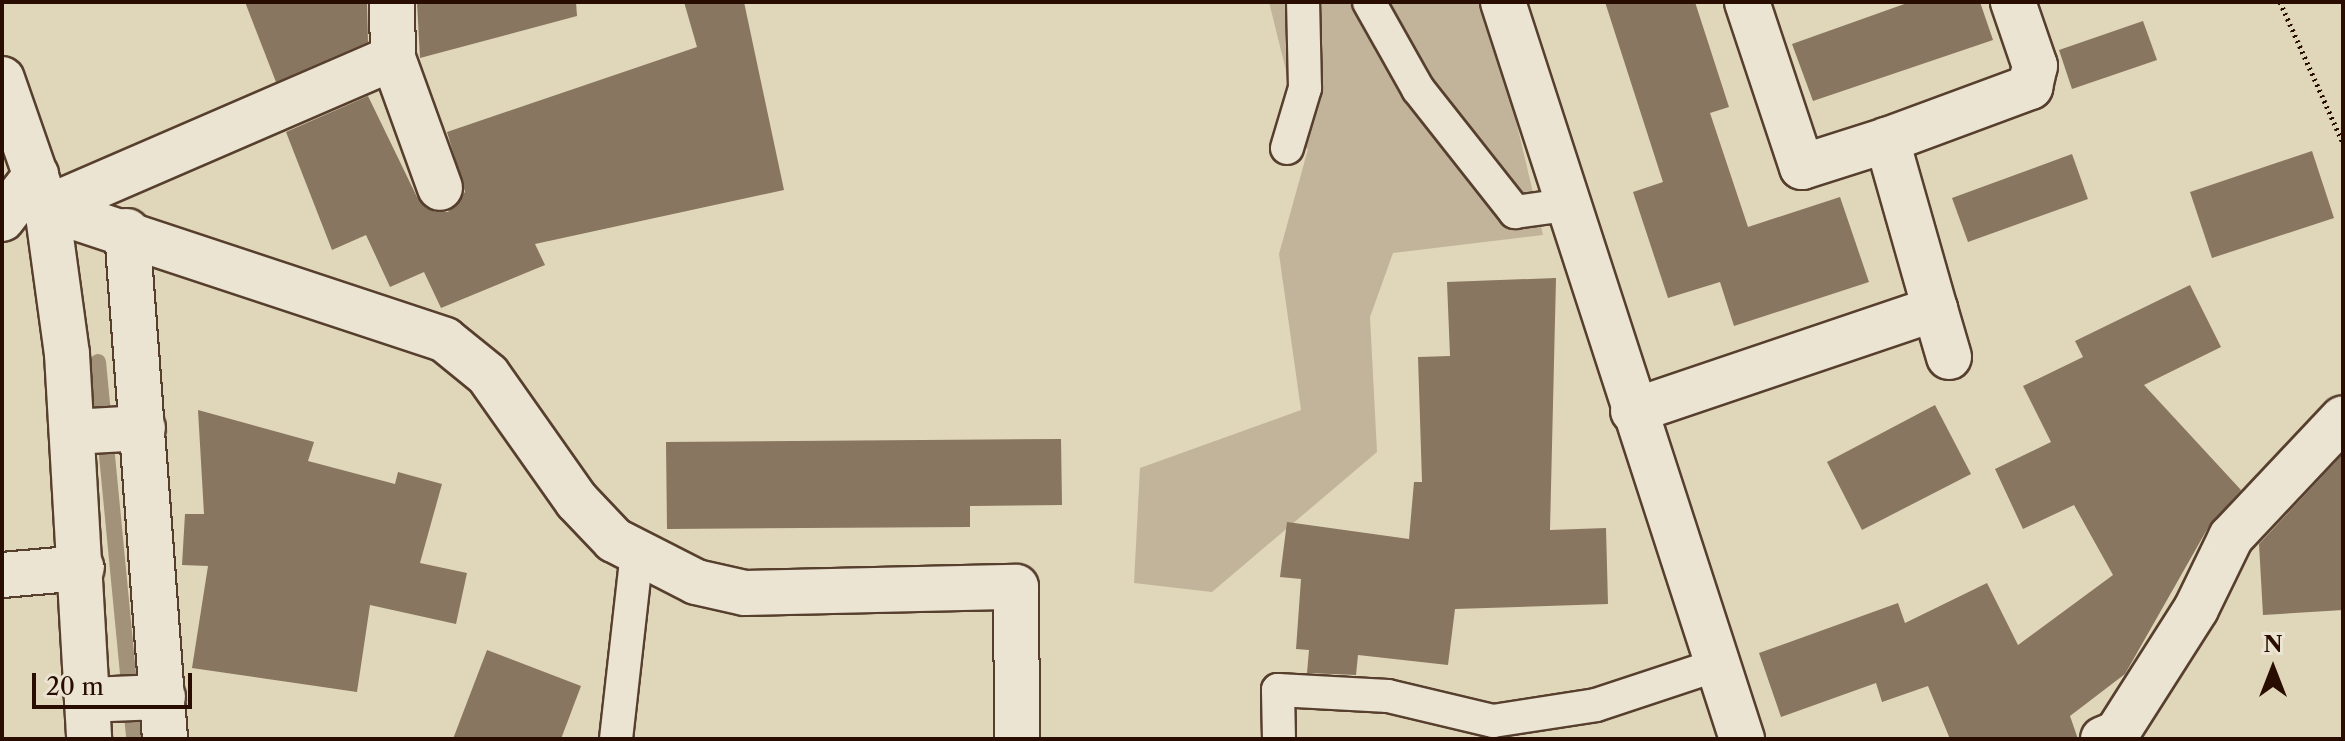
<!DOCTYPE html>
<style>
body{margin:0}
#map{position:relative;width:2345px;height:741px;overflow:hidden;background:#e0d6b9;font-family:"Libre Caslon Text",serif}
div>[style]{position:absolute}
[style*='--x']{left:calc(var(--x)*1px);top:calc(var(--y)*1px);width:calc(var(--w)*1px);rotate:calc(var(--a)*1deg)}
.green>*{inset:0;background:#c1b49a}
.stream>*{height:16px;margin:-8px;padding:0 8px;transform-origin:8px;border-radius:8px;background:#a2927a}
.building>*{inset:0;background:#887660}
.path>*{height:5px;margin-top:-2.5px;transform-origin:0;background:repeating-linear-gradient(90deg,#290d00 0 2px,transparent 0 6px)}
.roads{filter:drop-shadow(2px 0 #573f2e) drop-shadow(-2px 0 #573f2e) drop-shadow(0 2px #573f2e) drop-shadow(0 -2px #573f2e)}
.lane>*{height:32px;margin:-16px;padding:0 16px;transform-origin:16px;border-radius:16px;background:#ebe4d2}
.street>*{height:44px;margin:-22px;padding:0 22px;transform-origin:22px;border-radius:22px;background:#ebe4d2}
.secondary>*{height:44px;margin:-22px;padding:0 22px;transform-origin:22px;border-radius:22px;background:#ebe4d2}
span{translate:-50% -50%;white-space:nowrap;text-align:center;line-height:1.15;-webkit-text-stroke:7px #ebe4d2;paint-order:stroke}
.frame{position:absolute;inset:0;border:4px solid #290d00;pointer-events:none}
.north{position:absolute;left:2233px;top:629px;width:80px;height:80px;-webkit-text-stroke:6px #ebe4d2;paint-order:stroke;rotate:0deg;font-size:22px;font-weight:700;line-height:32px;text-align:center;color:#290d00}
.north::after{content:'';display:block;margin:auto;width:28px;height:36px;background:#290d00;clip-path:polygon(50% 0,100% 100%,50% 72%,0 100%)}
.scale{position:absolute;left:32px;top:673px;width:160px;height:36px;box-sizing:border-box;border:4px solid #290d00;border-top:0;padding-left:10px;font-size:24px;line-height:28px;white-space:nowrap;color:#290d00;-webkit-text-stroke:6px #ebe4d2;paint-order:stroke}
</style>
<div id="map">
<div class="green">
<div style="clip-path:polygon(1269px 2px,1488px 2px,1543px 235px,1393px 253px,1370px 317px,1377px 452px,1212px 592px,1134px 583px,1140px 468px,1301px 410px,1279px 254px,1308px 149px,1277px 139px,1292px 95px)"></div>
</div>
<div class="stream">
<div style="--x:98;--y:362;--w:379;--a:84.5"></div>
</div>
<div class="building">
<div style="clip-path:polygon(245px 2px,367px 2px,368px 42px,276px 82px)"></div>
<div style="clip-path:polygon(417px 2px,576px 2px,577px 16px,420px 58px)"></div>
<div style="clip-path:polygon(684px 2px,744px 2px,784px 190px,535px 244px,545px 265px,441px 308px,424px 272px,390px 287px,366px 235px,332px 250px,286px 132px,368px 96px,417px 197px,435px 212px,448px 212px,465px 192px,447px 132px,697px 47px)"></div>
<div style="clip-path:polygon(1605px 2px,1695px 2px,1729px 107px,1710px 113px,1748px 227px,1840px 197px,1869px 282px,1734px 326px,1720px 282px,1668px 298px,1633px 192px,1663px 182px)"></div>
<div style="clip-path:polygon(1910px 2px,1980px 2px,1993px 40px,1813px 101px,1792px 44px)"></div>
<div style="clip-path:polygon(2143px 21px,2157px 60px,2072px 89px,2059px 50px)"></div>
<div style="clip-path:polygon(2312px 151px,2334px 218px,2212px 258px,2190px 192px)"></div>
<div style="clip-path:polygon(2072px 154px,2088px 199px,1968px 242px,1952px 198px)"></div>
<div style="clip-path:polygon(1556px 278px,1550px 530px,1606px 528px,1608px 604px,1455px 609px,1448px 665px,1358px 655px,1356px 675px,1307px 673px,1309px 650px,1296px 649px,1301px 579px,1280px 577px,1287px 522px,1409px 539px,1414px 482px,1422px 482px,1418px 357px,1450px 356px,1447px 282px)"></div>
<div style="clip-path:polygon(2190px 285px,2221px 347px,2144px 385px,2241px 490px,2209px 526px,2125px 674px,2070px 716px,2078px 739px,1950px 739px,1928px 686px,1882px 702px,1876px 683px,1781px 717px,1759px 653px,1898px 603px,1905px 623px,1987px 583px,2018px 645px,2113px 575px,2074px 505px,2023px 529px,1995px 469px,2051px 442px,2023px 386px,2083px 357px,2075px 341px)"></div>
<div style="clip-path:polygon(1935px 405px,1971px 474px,1862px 530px,1827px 462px)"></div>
<div style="clip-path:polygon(198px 410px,314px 442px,308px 461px,395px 484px,398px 472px,442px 484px,420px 563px,467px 573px,456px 624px,370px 605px,357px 692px,192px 668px,208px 566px,182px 565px,185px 514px,204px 514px)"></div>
<div style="clip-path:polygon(1061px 439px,1062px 505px,970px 506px,970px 527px,667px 529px,666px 442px)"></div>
<div style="clip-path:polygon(2343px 454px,2343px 610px,2263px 615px,2259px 544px)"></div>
<div style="clip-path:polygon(487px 650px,581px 686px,561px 739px,453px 739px)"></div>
</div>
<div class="path">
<div style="--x:2280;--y:2;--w:154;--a:65.9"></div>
</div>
<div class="roads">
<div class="lane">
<div style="--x:1369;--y:2;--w:100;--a:60.6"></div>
<div style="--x:1418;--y:89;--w:157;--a:51.7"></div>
<div style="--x:1515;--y:212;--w:50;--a:-8"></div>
<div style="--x:1287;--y:148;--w:63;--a:-73.3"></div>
<div style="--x:1305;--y:88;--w:86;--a:-91.3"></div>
<div style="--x:616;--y:739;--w:187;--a:-83.6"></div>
<div style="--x:1279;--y:739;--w:49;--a:-91.2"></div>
<div style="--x:1278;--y:690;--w:110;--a:3.1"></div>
<div style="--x:1388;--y:696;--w:108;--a:13.4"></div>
<div style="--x:1493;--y:721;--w:104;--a:-8.8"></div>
<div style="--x:1596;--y:705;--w:127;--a:-18.3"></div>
</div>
<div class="street">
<div style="--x:392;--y:2;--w:56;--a:89"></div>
<div style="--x:393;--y:58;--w:377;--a:156.6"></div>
<div style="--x:47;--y:208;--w:419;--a:18.3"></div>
<div style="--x:445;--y:340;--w:55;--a:39.1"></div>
<div style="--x:488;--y:375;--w:154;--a:54.8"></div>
<div style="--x:577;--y:501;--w:54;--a:46.5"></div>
<div style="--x:614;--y:540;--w:92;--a:27.1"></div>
<div style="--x:696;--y:582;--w:50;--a:12.7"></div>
<div style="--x:745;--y:593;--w:271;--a:-1.3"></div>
<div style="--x:1016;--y:587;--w:152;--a:89.6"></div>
<div style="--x:1503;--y:2;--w:775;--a:72.03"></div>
<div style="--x:1747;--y:2;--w:174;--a:71.6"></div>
<div style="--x:1802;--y:167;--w:89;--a:-17.6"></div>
<div style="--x:393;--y:58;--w:138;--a:70.1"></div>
<div style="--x:2;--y:219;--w:56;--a:-52.3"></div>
<div style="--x:127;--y:231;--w:509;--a:85.72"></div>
<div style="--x:1935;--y:309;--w:50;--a:73.7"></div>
<div style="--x:1633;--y:411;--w:319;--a:-18.7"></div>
<div style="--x:1935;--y:309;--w:176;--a:-105.9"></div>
<div style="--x:1887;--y:140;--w:153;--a:-20.3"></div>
<div style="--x:2030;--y:87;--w:22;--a:-77"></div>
<div style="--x:2035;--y:66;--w:68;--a:-109"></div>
<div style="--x:72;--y:432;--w:71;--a:-3.2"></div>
<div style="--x:2;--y:575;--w:80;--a:-5"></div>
<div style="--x:87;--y:700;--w:76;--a:-2.3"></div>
<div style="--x:2103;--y:739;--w:15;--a:-23"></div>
<div style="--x:2117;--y:733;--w:147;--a:-57.5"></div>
<div style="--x:2196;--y:609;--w:80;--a:-64.1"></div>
<div style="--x:2231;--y:537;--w:163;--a:-46.7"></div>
</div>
<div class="secondary">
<div style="--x:2;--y:79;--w:137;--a:70.8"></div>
<div style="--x:47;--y:208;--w:147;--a:82.2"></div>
<div style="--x:67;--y:354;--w:386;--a:86.7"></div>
</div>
</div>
<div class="frame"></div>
<div class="north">N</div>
<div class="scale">20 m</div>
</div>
